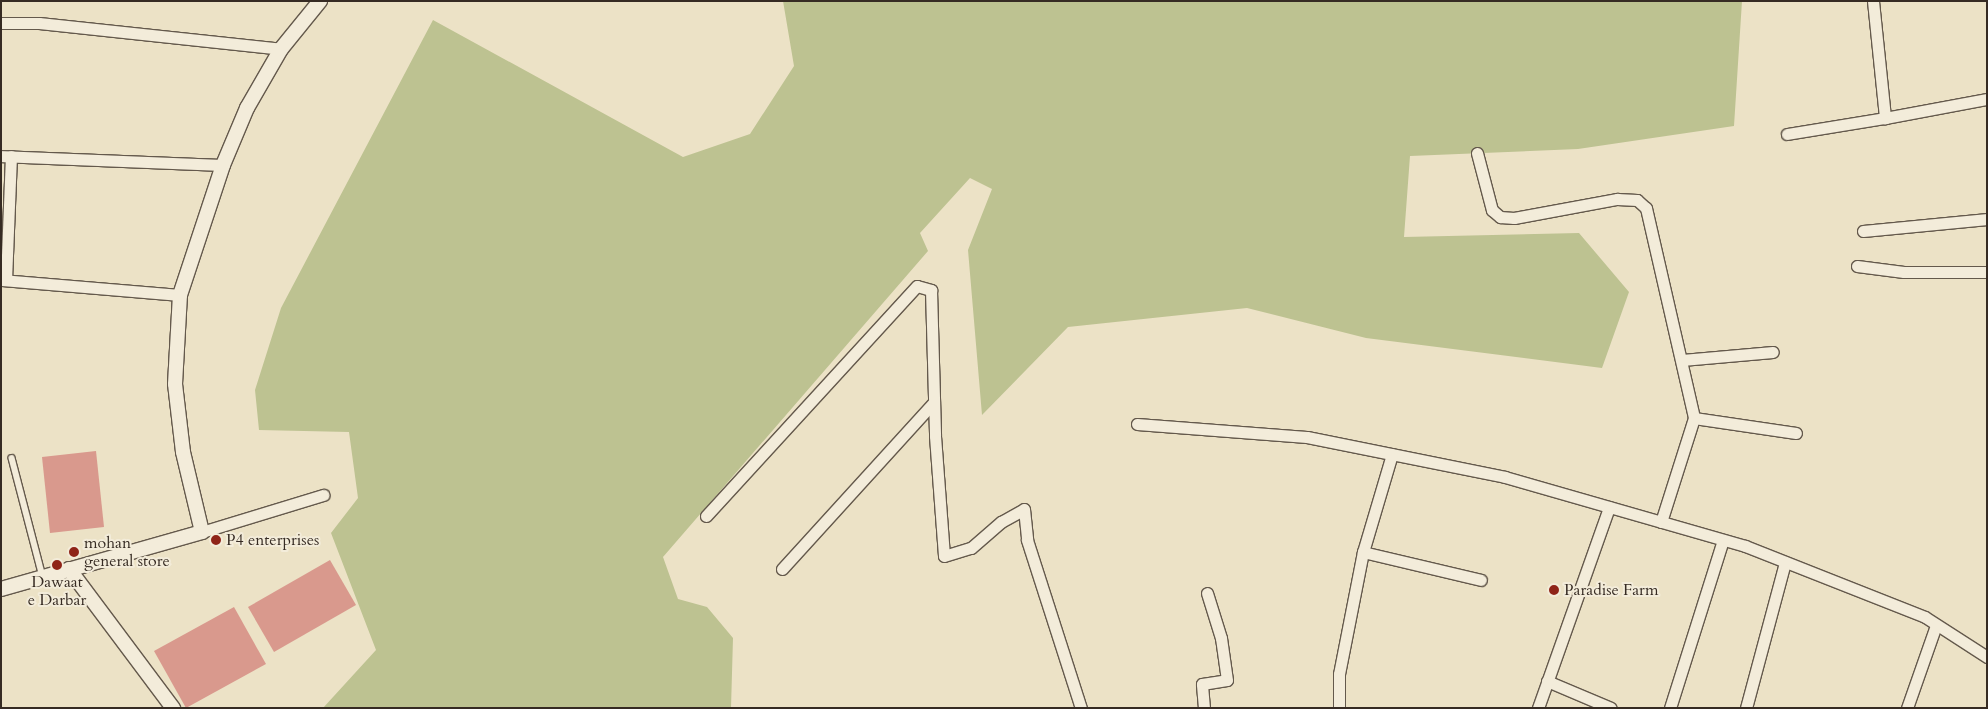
<!DOCTYPE html>
<style>
body{margin:0}
#map{position:relative;width:1988px;height:709px;overflow:hidden;background:#ece2c6;font-family:Cardo,serif}
div>[style]{position:absolute}
[style*='--x']{left:calc(var(--x)*1px);top:calc(var(--y)*1px);width:calc(var(--w)*1px);rotate:calc(var(--a)*1deg)}
.green>*{inset:0;background:#bdc291}
.building>*{inset:0;background:#d9998d}
.roads{filter:drop-shadow(1px 0 #64594c) drop-shadow(-1px 0 #64594c) drop-shadow(0 1px #64594c) drop-shadow(0 -1px #64594c)}
.service>*{height:5.5px;margin:-2.75px;padding:0 2.75px;transform-origin:2.75px;border-radius:2.75px;background:#f3ecda}
.minor>*{height:11px;margin:-5.5px;padding:0 5.5px;transform-origin:5.5px;border-radius:5.5px;background:#f3ecda}
.tertiary>*{height:14px;margin:-7px;padding:0 7px;transform-origin:7px;border-radius:7px;background:#f3ecda}
.dots>*{width:14px;height:14px;translate:-50% -50%;box-sizing:border-box;border:2px solid #f3ecda;border-radius:50%}
span{translate:-50% -50%;white-space:nowrap;text-align:center;line-height:1.15;-webkit-text-stroke:4px #f3ecda;paint-order:stroke}
.poi-label{font-size:16px;color:#362b23}
.left{translate:0 -50%;text-align:left}
.frame{position:absolute;inset:0;border:2px solid #362b23;pointer-events:none}
</style>
<div id="map">
<div class="green">
<div style="clip-path:polygon(783px 1px,1742px 1px,1734px 126px,1578px 149px,1410px 156px,1404px 237px,1579px 233px,1629px 292px,1602px 368px,1366px 338px,1247px 308px,1068px 327px,982px 415px,968px 250px,992px 189px,970px 178px,920px 233px,928px 251px,663px 557px,678px 599px,707px 607px,733px 638px,731px 708px,323px 708px,376px 650px,331px 533px,358px 498px,349px 432px,259px 430px,255px 390px,281px 308px,433px 20px,683px 157px,750px 134px,794px 66px)"></div>
</div>
<div class="building">
<div style="clip-path:polygon(96px 451px,104px 527px,50px 533px,42px 457px)"></div>
<div style="clip-path:polygon(330px 560px,356px 605px,274px 652px,248px 607px)"></div>
<div style="clip-path:polygon(234px 607px,266px 664px,186px 708px,154px 651px)"></div>
</div>
<div class="roads">
<div class="service">
<div style="--x:12;--y:458;--w:123;--a:75.4"></div>
</div>
<div class="minor">
<div style="--x:1873;--y:1;--w:118;--a:84.1"></div>
<div style="--x:1885;--y:118;--w:104;--a:-10.6"></div>
<div style="--x:1;--y:23;--w:38;--a:0"></div>
<div style="--x:39;--y:23;--w:243;--a:6.1"></div>
<div style="--x:1787;--y:134;--w:99;--a:-9.3"></div>
<div style="--x:1477;--y:153;--w:59;--a:75.3"></div>
<div style="--x:1492;--y:210;--w:11;--a:41"></div>
<div style="--x:1500;--y:217;--w:14;--a:4"></div>
<div style="--x:1514;--y:218;--w:105;--a:-10.5"></div>
<div style="--x:1617;--y:199;--w:20;--a:3"></div>
<div style="--x:1637;--y:200;--w:12;--a:42"></div>
<div style="--x:1646;--y:208;--w:215;--a:77.1"></div>
<div style="--x:1694;--y:418;--w:109;--a:107.6"></div>
<div style="--x:1;--y:156;--w:222;--a:2.3"></div>
<div style="--x:1863;--y:231;--w:125;--a:-5.5"></div>
<div style="--x:1857;--y:266;--w:47;--a:7.3"></div>
<div style="--x:1904;--y:272;--w:83;--a:0"></div>
<div style="--x:1;--y:280;--w:180;--a:4.8"></div>
<div style="--x:6;--y:280;--w:124;--a:-87.7"></div>
<div style="--x:1682;--y:360;--w:91;--a:-5"></div>
<div style="--x:1694;--y:418;--w:103;--a:8.4"></div>
<div style="--x:1137;--y:424;--w:170;--a:4.4"></div>
<div style="--x:1307;--y:437;--w:202;--a:11.4"></div>
<div style="--x:1505;--y:477;--w:250;--a:16"></div>
<div style="--x:1745;--y:546;--w:193;--a:21.5"></div>
<div style="--x:1925;--y:617;--w:74;--a:32.8"></div>
<div style="--x:706;--y:516;--w:312;--a:-47.5"></div>
<div style="--x:917;--y:286;--w:15;--a:16"></div>
<div style="--x:931;--y:290;--w:146;--a:88.4"></div>
<div style="--x:935;--y:436;--w:120;--a:85.7"></div>
<div style="--x:944;--y:556;--w:28;--a:-17"></div>
<div style="--x:971;--y:548;--w:40;--a:-41"></div>
<div style="--x:1001;--y:522;--w:26;--a:-29"></div>
<div style="--x:1024;--y:509;--w:31;--a:84"></div>
<div style="--x:1027;--y:540;--w:176;--a:72.2"></div>
<div style="--x:202;--y:532;--w:127;--a:-17"></div>
<div style="--x:1363;--y:552;--w:121;--a:13.3"></div>
<div style="--x:782;--y:569;--w:226;--a:-47.7"></div>
<div style="--x:1547;--y:681;--w:69;--a:22.9"></div>
<div style="--x:1204;--y:708;--w:24;--a:-95"></div>
<div style="--x:1202;--y:684;--w:25;--a:-9"></div>
<div style="--x:1227;--y:680;--w:42;--a:-98.1"></div>
<div style="--x:1221;--y:638;--w:47;--a:-107.3"></div>
<div style="--x:1339;--y:708;--w:34;--a:-90"></div>
<div style="--x:1339;--y:674;--w:124;--a:-78.9"></div>
<div style="--x:1363;--y:552;--w:102;--a:-73.5"></div>
<div style="--x:1538;--y:708;--w:213;--a:-70.5"></div>
<div style="--x:1670;--y:708;--w:176;--a:-72.5"></div>
<div style="--x:1746;--y:708;--w:151;--a:-75"></div>
<div style="--x:1907;--y:708;--w:88;--a:-70.7"></div>
</div>
<div class="tertiary">
<div style="--x:69;--y:569;--w:174;--a:53.2"></div>
<div style="--x:1;--y:589;--w:209;--a:-15.8"></div>
<div style="--x:202;--y:532;--w:82;--a:-103.4"></div>
<div style="--x:183;--y:452;--w:68;--a:-96.7"></div>
<div style="--x:175;--y:384;--w:89;--a:-86.8"></div>
<div style="--x:180;--y:295;--w:137;--a:-71.7"></div>
<div style="--x:223;--y:165;--w:62;--a:-67.2"></div>
<div style="--x:247;--y:108;--w:68;--a:-60"></div>
<div style="--x:281;--y:49;--w:62;--a:-50.9"></div>
</div>
</div>
<div class="dots">
<div style="left:216px;top:540px;background:#8f2418"></div>
<div style="left:74px;top:552px;background:#8f2418"></div>
<div style="left:57px;top:565px;background:#8f2418"></div>
<div style="left:1554px;top:590px;background:#8f2418"></div>
</div>
<div class="poi-label">
<span class="left" style="left:226px;top:540px">P4 enterprises</span>
<span class="left" style="left:84px;top:552px">mohan<br>general store</span>
<span style="left:57px;top:591px">Dawaat<br>e Darbar</span>
<span class="left" style="left:1564px;top:590px">Paradise Farm</span>
</div>
<div class="frame"></div>
</div>
